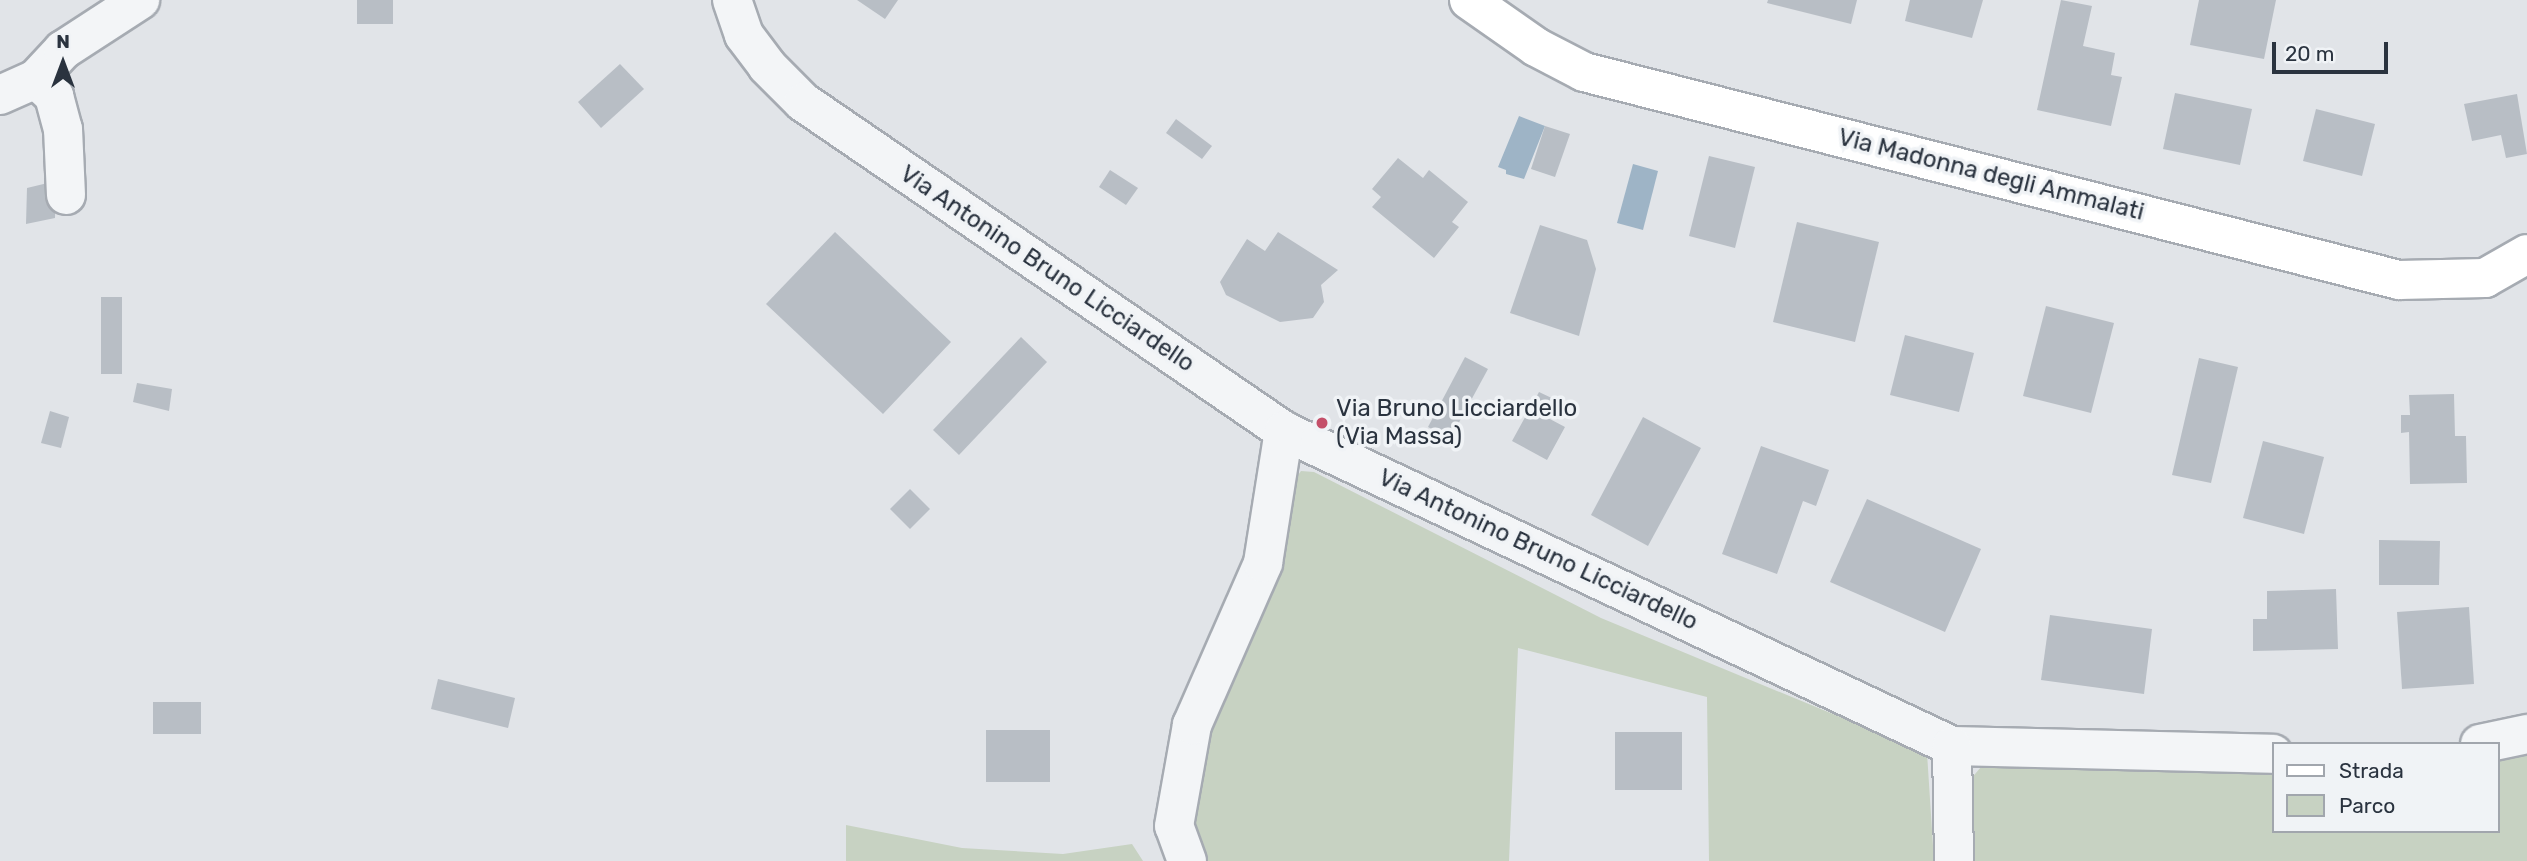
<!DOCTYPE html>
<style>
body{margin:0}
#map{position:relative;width:2527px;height:861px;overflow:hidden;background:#e1e4e8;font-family:Rubik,sans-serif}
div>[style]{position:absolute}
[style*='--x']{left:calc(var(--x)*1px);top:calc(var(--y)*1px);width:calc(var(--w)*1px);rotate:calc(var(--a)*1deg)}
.green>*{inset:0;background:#c7d2c2}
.water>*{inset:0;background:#9eb4c6}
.building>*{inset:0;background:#b8bec5}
.roads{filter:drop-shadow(2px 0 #a6abb2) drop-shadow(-2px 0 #a6abb2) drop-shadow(0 2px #a6abb2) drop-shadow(0 -2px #a6abb2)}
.street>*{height:38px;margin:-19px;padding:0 19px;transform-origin:19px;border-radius:19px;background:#f3f5f7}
.secondary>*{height:38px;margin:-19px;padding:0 19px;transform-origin:19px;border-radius:19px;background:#fff}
.dots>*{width:19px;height:19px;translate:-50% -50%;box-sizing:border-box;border:4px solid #f0f3f6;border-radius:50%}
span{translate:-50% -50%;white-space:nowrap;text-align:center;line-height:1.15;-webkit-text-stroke:7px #f0f3f6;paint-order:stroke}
.street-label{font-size:24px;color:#2a333f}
.poi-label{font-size:24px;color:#2a333f}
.left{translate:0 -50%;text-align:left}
.legend{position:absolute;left:2272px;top:742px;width:228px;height:91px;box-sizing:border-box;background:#f0f3f6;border:2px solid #a1a6ad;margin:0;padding:9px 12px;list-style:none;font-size:21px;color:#2a333f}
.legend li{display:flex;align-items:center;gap:14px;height:35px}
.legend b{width:35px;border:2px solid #a1a6ad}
.north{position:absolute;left:28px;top:28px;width:70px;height:70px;-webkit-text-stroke:5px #f0f3f6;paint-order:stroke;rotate:0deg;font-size:19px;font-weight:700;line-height:28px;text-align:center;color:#2a333f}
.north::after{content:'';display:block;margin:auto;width:24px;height:32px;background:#2a333f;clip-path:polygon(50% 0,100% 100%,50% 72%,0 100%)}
.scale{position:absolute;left:2272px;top:42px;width:116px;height:32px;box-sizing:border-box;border:4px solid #2a333f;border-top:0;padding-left:9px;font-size:21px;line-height:24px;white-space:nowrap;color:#2a333f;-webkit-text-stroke:5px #f0f3f6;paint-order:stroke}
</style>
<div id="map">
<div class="green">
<div style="clip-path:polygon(1301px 471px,1314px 472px,1601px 618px,1927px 753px,1934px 861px,1709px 861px,1707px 697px,1518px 648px,1509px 861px,1203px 861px,1198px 851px,1193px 816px,1209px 737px,1278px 579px,1291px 485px)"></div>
<div style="clip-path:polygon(2527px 745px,2527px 861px,1968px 861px,1970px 780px,1981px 767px,2273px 768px,2273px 831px,2497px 831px,2497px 751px)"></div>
<div style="clip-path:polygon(846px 825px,962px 848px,1063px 854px,1132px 844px,1143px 861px,846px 861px)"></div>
</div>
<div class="water">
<div style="clip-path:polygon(1519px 116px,1545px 126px,1524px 179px,1506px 174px,1506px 170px,1498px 167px)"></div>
<div style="clip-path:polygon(1633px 164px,1658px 171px,1643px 230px,1617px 223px)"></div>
</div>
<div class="building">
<div style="clip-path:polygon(357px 0,393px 0,393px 24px,357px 24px)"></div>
<div style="clip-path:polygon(857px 0,898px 0,885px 19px)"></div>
<div style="clip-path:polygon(1768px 0,1857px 0,1851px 24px,1767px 3px)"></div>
<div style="clip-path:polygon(1910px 0,1983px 0,1972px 38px,1905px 21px)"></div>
<div style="clip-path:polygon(2061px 0,2092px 6px,2083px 46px,2115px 53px,2111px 75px,2122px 77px,2111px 126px,2037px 110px)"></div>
<div style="clip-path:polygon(2199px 0,2276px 0,2264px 59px,2190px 45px)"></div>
<div style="clip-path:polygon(620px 64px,644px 89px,601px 128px,578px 102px)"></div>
<div style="clip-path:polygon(2175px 93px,2252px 109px,2240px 165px,2163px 149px)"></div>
<div style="clip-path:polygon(2517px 94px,2527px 154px,2506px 158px,2501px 135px,2472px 141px,2464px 104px)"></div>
<div style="clip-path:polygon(2316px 109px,2375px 124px,2362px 176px,2303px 161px)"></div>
<div style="clip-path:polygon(1176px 119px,1212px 146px,1202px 159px,1166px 133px)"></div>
<div style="clip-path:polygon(1545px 126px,1570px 134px,1555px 177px,1531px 169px)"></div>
<div style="clip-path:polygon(1709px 156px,1755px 167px,1735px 248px,1689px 236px)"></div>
<div style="clip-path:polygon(1398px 158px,1423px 178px,1429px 170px,1468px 202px,1452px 222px,1459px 227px,1434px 258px,1372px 207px,1381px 197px,1372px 189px)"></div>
<div style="clip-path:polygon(1110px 170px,1138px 188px,1126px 205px,1099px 187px)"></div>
<div style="clip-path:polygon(56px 181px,55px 218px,26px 224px,27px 188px)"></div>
<div style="clip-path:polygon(1797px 222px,1879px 242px,1855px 342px,1773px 322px)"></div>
<div style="clip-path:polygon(1540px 225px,1587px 240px,1596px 269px,1579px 336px,1510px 313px)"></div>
<div style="clip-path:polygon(835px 232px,951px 342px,883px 414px,766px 304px)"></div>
<div style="clip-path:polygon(1278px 232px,1338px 270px,1321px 285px,1324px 302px,1313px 318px,1280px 322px,1226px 295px,1220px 282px,1247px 239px,1265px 251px)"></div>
<div style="clip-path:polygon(101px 297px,122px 297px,122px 374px,101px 374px)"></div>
<div style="clip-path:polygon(2046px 306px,2114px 323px,2091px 413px,2023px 396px)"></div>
<div style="clip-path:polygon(1905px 335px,1974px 353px,1959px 412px,1890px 395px)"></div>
<div style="clip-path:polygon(1021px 337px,1047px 362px,959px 455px,933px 430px)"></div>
<div style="clip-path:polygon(1465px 357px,1488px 369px,1450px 439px,1428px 427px)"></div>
<div style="clip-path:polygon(2199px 358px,2238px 367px,2211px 483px,2172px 475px)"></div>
<div style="clip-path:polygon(137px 383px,172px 389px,169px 411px,133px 402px)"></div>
<div style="clip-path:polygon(1539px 392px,1558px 401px,1548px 418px,1565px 427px,1547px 460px,1512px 441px)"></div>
<div style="clip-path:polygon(2454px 394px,2455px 436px,2466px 436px,2467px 483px,2410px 484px,2409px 432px,2401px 433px,2401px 415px,2410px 415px,2409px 395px)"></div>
<div style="clip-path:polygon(50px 411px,69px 417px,61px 448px,41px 443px)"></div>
<div style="clip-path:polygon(1643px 417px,1701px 448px,1648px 546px,1591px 515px)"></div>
<div style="clip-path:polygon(2263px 441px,2324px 457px,2304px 534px,2243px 518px)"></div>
<div style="clip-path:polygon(1761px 446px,1829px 470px,1816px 506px,1803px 501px,1777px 574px,1722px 554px)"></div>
<div style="clip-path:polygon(910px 489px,930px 509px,910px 529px,890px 509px)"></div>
<div style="clip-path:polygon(1867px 499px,1981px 549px,1945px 632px,1830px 582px)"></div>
<div style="clip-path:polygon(2379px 540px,2440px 541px,2439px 585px,2379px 585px)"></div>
<div style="clip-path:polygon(2336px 589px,2338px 649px,2253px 651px,2253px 619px,2267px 619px,2267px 591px)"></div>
<div style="clip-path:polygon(2469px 607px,2474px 684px,2402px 689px,2397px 612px)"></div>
<div style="clip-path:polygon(2050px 615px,2152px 629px,2144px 694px,2041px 680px)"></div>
<div style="clip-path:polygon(438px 679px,515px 698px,508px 728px,431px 709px)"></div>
<div style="clip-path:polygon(153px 702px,201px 702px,201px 734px,153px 734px)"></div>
<div style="clip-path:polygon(986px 730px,1050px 730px,1050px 782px,986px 782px)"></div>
<div style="clip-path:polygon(1615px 732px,1682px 732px,1682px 790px,1615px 790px)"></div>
</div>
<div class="roads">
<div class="street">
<div style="--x:732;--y:0;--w:37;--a:71"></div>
<div style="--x:744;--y:35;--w:39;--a:53"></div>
<div style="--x:767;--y:66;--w:51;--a:45"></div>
<div style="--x:803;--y:102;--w:583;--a:34.37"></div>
<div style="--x:1284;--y:431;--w:739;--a:25.25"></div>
<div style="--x:1952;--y:746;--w:321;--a:1.4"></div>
<div style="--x:36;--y:79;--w:25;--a:43"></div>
<div style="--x:54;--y:96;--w:34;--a:75"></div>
<div style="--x:63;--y:129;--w:66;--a:87.4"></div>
<div style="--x:0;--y:95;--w:39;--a:-24"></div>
<div style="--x:36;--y:79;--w:40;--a:-47"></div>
<div style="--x:63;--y:50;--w:92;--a:-33"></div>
<div style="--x:2480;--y:744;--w:48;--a:-12"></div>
<div style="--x:1952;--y:746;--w:115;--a:89"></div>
<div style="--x:1187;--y:861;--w:37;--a:-110"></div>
<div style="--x:1174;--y:826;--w:103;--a:-79.9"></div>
<div style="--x:1192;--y:725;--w:177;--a:-66.3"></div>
<div style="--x:1263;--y:563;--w:134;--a:-81"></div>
</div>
<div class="secondary">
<div style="--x:1469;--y:0;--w:82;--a:35"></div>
<div style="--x:1536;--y:47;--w:54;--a:27.5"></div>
<div style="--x:1584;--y:72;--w:841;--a:14.32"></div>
<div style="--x:2399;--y:280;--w:86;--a:-1.3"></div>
<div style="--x:2485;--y:278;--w:48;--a:-29.7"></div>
</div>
</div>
<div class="dots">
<div style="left:1322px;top:423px;background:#c44f69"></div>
</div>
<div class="street-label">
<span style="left:1991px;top:175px;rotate:14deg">Via Madonna degli Ammalati</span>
<span style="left:1047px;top:269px;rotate:34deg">Via Antonino Bruno Licciardello</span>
<span style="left:1538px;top:550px;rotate:25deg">Via Antonino Bruno Licciardello</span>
</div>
<div class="poi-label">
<span class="left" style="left:1336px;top:423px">Via Bruno Licciardello<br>(Via Massa)</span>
</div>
<ul class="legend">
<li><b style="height:9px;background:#fff"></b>Strada</li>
<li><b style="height:19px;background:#c7d2c2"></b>Parco</li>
</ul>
<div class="north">N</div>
<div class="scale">20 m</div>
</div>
